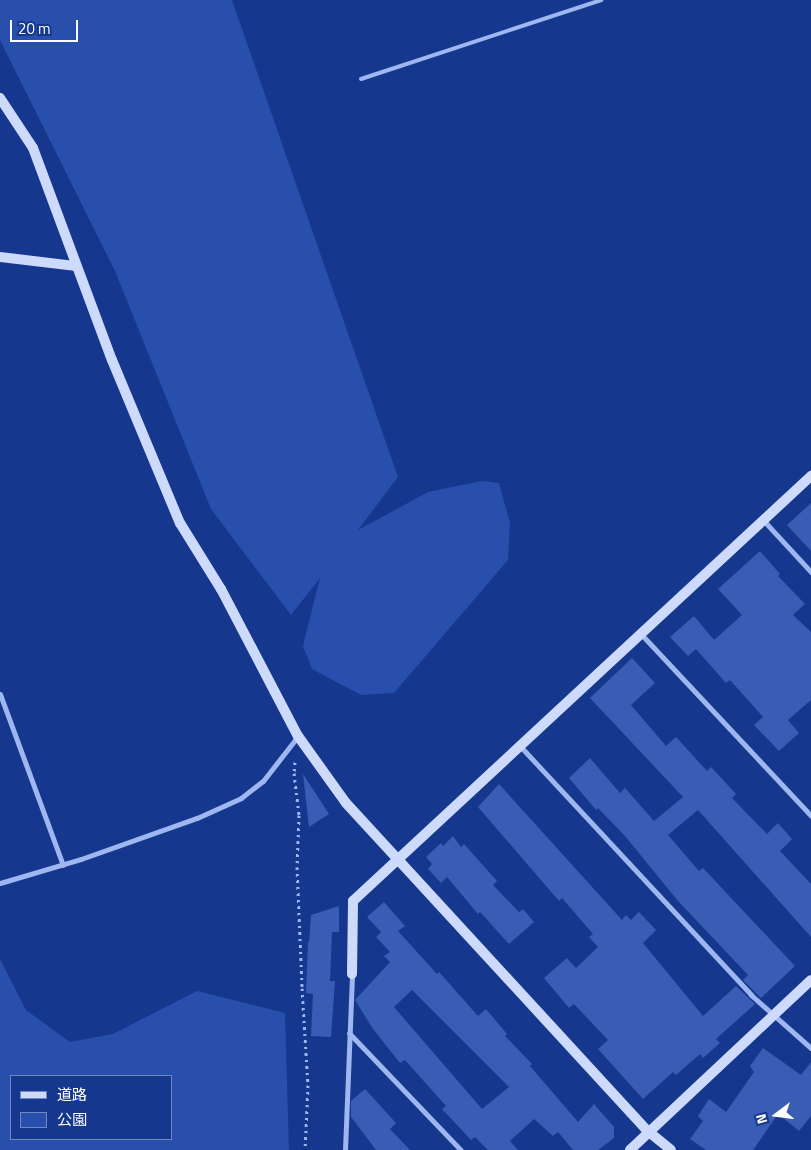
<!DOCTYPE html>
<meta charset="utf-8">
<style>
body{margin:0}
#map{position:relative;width:811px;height:1150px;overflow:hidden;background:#15378d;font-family:"Titillium Web","Noto Sans JP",sans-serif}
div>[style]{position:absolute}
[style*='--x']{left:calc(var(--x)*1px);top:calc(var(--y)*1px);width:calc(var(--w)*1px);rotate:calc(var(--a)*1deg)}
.green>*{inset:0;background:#284fac}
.building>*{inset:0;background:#395db4}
.path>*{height:3px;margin-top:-1.5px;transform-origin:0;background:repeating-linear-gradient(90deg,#9fb7f0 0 2.5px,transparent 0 6.5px)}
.lane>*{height:4px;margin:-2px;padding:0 2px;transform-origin:2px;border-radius:2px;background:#9fb7f0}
.street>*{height:5px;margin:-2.5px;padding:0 2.5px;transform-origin:2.5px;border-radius:2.5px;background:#9fb7f0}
.secondary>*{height:10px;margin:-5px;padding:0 5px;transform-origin:5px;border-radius:5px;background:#cddafb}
span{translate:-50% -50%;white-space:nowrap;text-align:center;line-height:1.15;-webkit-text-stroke:4px #15378d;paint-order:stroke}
.legend{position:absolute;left:10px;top:1075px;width:162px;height:65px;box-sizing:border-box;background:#15378d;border:1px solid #7387bb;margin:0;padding:6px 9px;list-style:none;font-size:15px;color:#fff}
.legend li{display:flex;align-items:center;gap:10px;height:25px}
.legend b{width:25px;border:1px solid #7387bb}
.north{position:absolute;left:751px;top:1090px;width:50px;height:50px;-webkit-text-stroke:4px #15378d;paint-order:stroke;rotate:255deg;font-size:14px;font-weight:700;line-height:20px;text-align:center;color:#fff}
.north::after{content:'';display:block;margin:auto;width:18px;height:22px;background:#fff;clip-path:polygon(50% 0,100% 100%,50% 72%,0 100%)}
.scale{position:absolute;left:10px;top:20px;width:68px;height:22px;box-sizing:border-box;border:2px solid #fff;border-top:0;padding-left:6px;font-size:15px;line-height:18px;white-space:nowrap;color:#fff;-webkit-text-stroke:4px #15378d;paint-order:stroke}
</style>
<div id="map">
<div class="green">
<div style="clip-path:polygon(0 0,232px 0,398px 477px,358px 530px,428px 492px,482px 481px,499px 483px,510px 523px,508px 560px,394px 693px,361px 695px,312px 669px,303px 646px,320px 578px,291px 615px,211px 509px,115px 271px,0 40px)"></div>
<div style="clip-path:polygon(evenodd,0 959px,26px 1010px,70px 1042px,113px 1034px,197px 991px,285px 1013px,289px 1150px,0 1150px,0 959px,11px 1076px,171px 1076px,171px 1139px,11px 1139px,11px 1076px)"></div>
</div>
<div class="building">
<div style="clip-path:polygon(811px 503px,811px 551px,787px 525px)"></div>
<div style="clip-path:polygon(760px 551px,780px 574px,778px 576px,805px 604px,793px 615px,811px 632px,811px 700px,788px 720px,799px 733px,779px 751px,754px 725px,763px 717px,730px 680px,726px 683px,696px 649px,688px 656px,670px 637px,694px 616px,714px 640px,742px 615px,718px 589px)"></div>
<div style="clip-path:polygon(632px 658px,655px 683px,631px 705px,666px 746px,676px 737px,707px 771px,711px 767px,736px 794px,732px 798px,767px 834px,778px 823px,792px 839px,780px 851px,811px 884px,811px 937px,698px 810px,668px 835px,699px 871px,703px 868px,795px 966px,761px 998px,743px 980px,748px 975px,678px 901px,625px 836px,598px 808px,596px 810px,569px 778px,590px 758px,620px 793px,625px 788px,654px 821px,683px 797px,590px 698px)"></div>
<div style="clip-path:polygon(303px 774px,329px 814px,309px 827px)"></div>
<div style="clip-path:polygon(499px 784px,622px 920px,626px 915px,631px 920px,639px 912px,656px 930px,643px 943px,703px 1016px,736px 986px,755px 1004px,716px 1039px,720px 1043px,703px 1058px,700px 1054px,676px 1075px,673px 1072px,643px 1099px,598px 1049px,608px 1040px,574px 1004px,569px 1008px,544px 978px,567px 958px,576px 968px,598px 947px,589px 937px,593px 934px,562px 898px,559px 901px,478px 807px)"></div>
<div style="clip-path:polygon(453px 836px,461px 847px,464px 844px,497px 881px,493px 885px,519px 912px,523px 909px,534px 922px,509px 944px,480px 912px,478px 914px,447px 877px,441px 883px,428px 869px,432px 864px,426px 857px,441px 843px,443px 846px)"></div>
<div style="clip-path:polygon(evenodd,384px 902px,405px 926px,398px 931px,437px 974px,439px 972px,478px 1016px,486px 1009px,507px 1034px,505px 1036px,532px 1064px,530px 1066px,578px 1122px,594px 1104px,614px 1127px,614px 1138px,598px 1150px,573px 1150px,558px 1132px,553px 1136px,534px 1119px,510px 1141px,518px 1150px,488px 1150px,475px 1137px,471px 1140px,442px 1109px,446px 1106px,405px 1060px,400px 1063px,373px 1029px,355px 1000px,390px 962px,384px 956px,390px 952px,376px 937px,381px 932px,367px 917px,384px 902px,412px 990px,509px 1087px,482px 1109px,394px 1007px,412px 990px)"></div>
<div style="clip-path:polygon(339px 906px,339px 932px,332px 932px,330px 981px,335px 981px,331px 1037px,311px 1036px,313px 994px,306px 993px,308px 942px,309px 942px,311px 915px)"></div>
<div style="clip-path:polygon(763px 1048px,801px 1075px,811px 1062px,811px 1116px,799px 1131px,778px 1114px,753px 1150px,706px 1150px,690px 1139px,703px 1121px,698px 1116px,709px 1099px,726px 1112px,754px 1072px,750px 1066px)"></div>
<div style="clip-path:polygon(365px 1089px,396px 1123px,390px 1129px,410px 1150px,376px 1150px,351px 1117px,351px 1101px)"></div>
</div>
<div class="path">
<div style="--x:295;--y:762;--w:11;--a:95"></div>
<div style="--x:294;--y:773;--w:42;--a:83.2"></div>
<div style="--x:299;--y:815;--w:52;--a:92.2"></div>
<div style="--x:297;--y:867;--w:121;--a:87.6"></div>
<div style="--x:302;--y:988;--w:97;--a:86.5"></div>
<div style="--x:308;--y:1085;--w:65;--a:92.6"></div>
</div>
<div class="lane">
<div style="--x:361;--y:79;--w:253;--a:-18.2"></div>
</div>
<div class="street">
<div style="--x:763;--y:520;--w:71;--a:47.3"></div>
<div style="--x:640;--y:633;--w:250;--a:46.9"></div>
<div style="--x:0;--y:694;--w:182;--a:69.8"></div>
<div style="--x:520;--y:746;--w:340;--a:47.1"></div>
<div style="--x:751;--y:995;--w:80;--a:41.5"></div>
<div style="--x:0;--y:883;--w:84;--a:-16.5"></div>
<div style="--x:81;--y:859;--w:123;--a:-19.5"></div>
<div style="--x:197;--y:818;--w:48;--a:-24.4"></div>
<div style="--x:241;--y:798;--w:28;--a:-38"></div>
<div style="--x:263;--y:781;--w:57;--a:-52.1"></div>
<div style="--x:349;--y:1033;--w:162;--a:46.3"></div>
<div style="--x:345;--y:1150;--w:176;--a:-87.7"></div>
</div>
<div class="secondary">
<div style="--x:0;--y:98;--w:60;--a:56.6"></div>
<div style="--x:33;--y:148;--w:226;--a:69.6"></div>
<div style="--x:112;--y:360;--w:177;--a:67.4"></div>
<div style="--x:180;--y:523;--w:78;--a:58.2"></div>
<div style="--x:221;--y:589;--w:166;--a:62.4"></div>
<div style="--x:298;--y:736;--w:82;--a:54.4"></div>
<div style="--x:346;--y:803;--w:447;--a:47.4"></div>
<div style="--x:649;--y:1132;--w:28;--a:39"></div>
<div style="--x:0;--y:257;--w:77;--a:6.8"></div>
<div style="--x:352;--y:974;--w:73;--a:-89.2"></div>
<div style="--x:353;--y:901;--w:625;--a:-42.86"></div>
<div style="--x:630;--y:1150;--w:248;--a:-43.2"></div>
</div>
<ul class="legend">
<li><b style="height:6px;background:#cddafb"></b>道路</li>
<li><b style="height:14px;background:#284fac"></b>公園</li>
</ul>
<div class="north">N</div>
<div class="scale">20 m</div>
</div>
